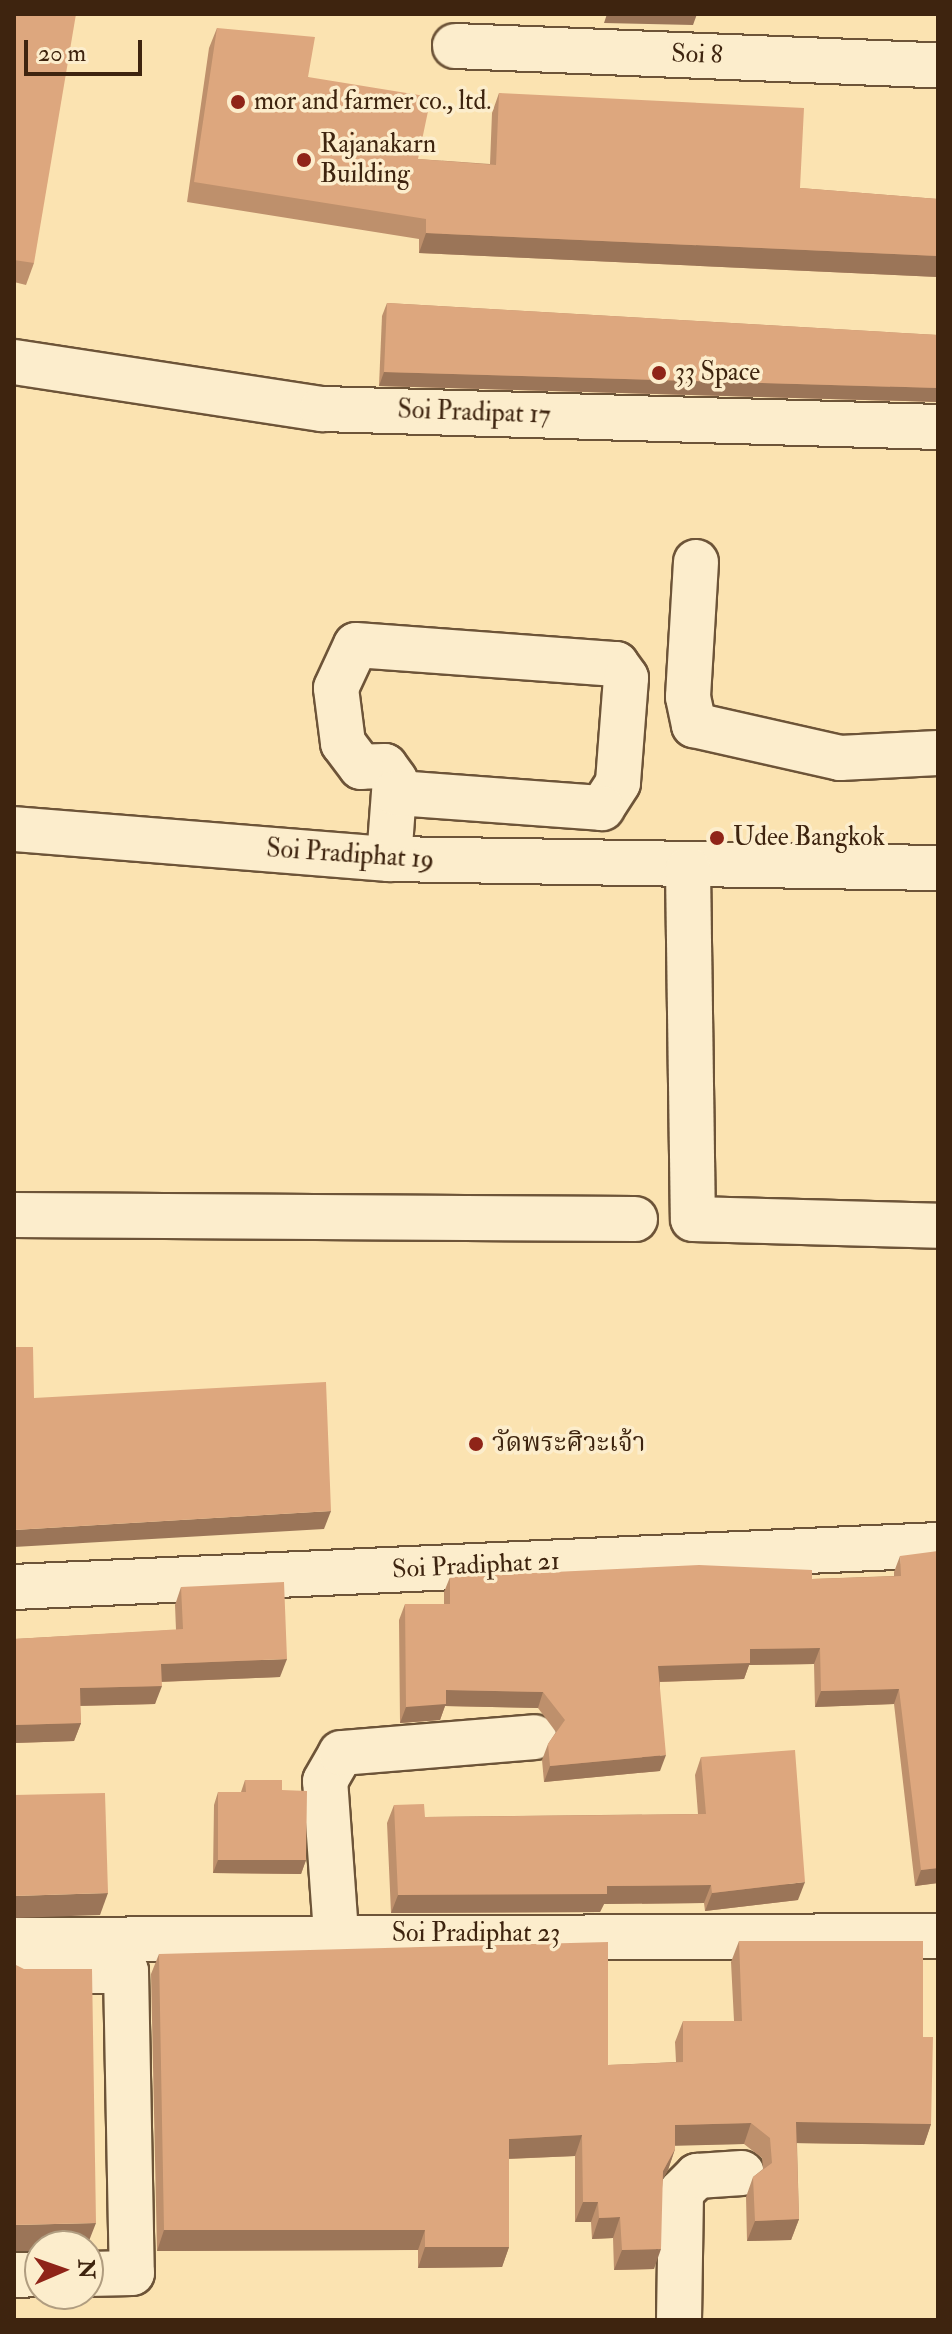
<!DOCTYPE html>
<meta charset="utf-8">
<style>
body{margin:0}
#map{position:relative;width:952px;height:2334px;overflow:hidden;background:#fbe3b1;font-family:"IM FELL Double Pica","Noto Serif Thai",serif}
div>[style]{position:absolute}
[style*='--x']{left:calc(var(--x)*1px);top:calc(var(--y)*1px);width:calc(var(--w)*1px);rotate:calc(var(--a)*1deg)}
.roads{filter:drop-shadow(2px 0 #6d5438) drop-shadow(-2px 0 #6d5438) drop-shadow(0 2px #6d5438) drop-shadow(0 -2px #6d5438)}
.minor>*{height:44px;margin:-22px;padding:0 22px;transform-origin:22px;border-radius:22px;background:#fcedcc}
.wall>*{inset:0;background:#be906c}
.shaded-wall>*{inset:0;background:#9b7558}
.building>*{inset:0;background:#dda77e}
.dots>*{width:22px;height:22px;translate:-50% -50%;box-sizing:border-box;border:4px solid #fcedcc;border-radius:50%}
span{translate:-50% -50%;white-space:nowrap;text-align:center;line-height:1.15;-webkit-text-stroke:7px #fcedcc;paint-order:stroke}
.street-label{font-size:26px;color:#3e240f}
.poi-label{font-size:26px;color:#3e240f}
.left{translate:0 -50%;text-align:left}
.frame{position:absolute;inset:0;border:16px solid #3e240f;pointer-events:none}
.north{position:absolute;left:24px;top:2230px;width:80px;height:80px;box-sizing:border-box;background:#fcedcc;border:2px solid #b09d80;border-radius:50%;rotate:88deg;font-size:22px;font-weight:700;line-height:32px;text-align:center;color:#3e240f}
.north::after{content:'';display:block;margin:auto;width:28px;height:36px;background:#8f2418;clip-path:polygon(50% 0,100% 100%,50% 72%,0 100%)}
.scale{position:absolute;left:24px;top:40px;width:118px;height:36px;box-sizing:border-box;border:4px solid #3e240f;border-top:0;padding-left:10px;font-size:24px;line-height:28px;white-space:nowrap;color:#3e240f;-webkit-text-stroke:6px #fcedcc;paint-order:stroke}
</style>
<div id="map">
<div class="roads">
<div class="minor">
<div style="--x:455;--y:46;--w:483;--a:2.3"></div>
<div style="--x:14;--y:362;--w:312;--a:8.7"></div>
<div style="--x:322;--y:409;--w:616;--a:1.67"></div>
<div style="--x:696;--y:562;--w:135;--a:93.4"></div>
<div style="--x:688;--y:697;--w:29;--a:78"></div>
<div style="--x:694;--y:725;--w:150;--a:12.7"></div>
<div style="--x:840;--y:758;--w:98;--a:-2.9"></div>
<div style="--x:14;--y:829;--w:376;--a:4.6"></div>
<div style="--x:389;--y:859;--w:549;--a:0.94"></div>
<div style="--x:389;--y:859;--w:79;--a:-85.7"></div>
<div style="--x:395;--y:780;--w:17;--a:-126"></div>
<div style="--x:385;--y:766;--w:24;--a:178"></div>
<div style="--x:361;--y:767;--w:30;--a:-127"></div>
<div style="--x:343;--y:743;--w:55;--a:-97.3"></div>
<div style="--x:336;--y:688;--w:47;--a:-65.1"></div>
<div style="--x:356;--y:645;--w:261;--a:4.2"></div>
<div style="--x:616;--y:664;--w:17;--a:54"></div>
<div style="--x:626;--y:678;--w:105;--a:94.4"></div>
<div style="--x:618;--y:783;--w:30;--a:123"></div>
<div style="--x:602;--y:808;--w:207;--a:-175.8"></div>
<div style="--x:688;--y:869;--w:350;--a:89.2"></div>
<div style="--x:693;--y:1219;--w:245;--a:1.6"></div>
<div style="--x:14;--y:1215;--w:621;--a:0.37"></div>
<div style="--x:14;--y:1587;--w:925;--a:-2.6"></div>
<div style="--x:336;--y:1933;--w:152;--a:-94.1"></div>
<div style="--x:325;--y:1781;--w:32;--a:-60"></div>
<div style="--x:341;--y:1753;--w:194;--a:-4.7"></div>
<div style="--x:14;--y:1940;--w:924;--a:-0.25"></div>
<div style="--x:14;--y:1971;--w:112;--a:0"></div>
<div style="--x:126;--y:1971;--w:302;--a:88.9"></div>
<div style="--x:132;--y:2273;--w:44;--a:178.7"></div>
<div style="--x:14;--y:2275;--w:26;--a:-2"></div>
<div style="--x:679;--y:2320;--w:128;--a:-89.1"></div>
<div style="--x:681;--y:2192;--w:23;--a:-45"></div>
<div style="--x:697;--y:2176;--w:45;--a:-3.8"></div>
</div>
</div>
<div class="wall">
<div style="clip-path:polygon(14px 14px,34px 263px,26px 285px,14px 282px)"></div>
<div style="clip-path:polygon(217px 28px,308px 77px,418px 159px,490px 164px,492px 113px,499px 93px,800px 188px,938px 199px,938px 277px,419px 253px,419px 239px,187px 202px,209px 48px)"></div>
<div style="clip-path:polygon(387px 303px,938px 335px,938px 402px,379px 386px,382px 316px)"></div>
<div style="clip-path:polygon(900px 1556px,938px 1883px,915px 1886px,894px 1704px,815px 1707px,814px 1664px,749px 1665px,744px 1679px,660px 1682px,660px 1771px,544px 1782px,542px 1760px,548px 1744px,556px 1732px,538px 1708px,445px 1706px,440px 1720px,400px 1723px,399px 1620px,405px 1604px,444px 1604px,444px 1592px,450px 1577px,812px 1579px,894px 1576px,894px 1572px)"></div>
<div style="clip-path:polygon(181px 1587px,280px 1677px,161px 1682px,155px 1704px,80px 1706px,81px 1723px,74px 1741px,14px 1743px,14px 1639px,176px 1630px,175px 1605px)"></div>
<div style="clip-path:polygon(701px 1757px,798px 1900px,705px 1911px,704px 1903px,604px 1904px,600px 1912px,391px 1913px,387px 1823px,394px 1805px,425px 1817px,698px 1814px,695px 1775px)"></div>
<div style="clip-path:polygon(245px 1780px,282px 1790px,306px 1860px,301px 1874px,213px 1873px,214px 1805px,218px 1792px,241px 1792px)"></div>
<div style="clip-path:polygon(739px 1941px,923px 2037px,931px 2124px,924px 2145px,797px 2143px,799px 2219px,791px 2240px,747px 2241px,746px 2197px,753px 2177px,763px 2169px,762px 2158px,744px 2144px,675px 2145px,675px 2149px,668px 2170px,663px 2178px,654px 2269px,614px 2270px,613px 2238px,592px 2239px,591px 2222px,575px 2222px,575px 2156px,509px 2159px,509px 2247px,502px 2267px,418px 2268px,418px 2250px,157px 2251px,151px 1974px,159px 1954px,608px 2065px,676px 2062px,675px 2042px,683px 2021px,734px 2021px,731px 1962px)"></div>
</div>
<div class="shaded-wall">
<div style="clip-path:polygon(607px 14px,697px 14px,693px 25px,604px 23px)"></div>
<div style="clip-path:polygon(426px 233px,938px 256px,938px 277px,419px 253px)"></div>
<div style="clip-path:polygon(384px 372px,938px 388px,938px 402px,379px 386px)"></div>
<div style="clip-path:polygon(331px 1511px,324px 1529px,14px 1547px,14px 1530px)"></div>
<div style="clip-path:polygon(820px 1648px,814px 1664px,749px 1665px,744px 1679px,653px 1682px,658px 1666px,750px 1649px)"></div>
<div style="clip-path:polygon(287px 1659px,280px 1677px,154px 1682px,161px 1664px)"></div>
<div style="clip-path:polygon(162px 1686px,155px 1704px,73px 1706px,80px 1688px)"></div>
<div style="clip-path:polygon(899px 1689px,894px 1704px,815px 1707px,821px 1691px)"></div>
<div style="clip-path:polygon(446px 1690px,543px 1692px,538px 1708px,445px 1706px,440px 1720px,400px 1723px,406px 1707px)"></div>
<div style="clip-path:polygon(81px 1723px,74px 1741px,14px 1743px,14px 1725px)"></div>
<div style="clip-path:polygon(666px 1755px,660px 1771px,544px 1782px,550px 1766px)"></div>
<div style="clip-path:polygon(218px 1860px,306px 1860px,301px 1874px,213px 1873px)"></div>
<div style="clip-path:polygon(938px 1868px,938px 1883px,915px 1886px,921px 1870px)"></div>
<div style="clip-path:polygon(805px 1882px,798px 1900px,705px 1911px,712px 1893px)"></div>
<div style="clip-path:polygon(711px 1885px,704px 1903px,604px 1904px,600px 1912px,391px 1913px,398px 1895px,607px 1886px)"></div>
<div style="clip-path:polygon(108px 1893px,100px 1915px,14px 1918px,14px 1896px)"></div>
<div style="clip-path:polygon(796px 2122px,931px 2124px,924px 2145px,789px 2143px)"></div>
<div style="clip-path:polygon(751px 2123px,744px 2144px,668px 2146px,675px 2125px)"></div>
<div style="clip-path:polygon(582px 2135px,575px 2156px,502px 2159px,509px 2139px)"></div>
<div style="clip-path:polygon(675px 2149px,668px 2170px,656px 2192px,663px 2171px)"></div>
<div style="clip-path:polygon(583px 2202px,598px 2202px,591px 2222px,575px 2222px)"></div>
<div style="clip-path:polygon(620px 2217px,613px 2238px,592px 2239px,599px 2218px)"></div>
<div style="clip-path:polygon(799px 2219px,791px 2240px,747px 2241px,755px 2221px)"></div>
<div style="clip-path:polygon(96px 2223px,87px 2246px,40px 2246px,40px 2251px,14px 2251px,14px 2225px)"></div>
<div style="clip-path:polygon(164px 2230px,425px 2230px,418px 2250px,157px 2251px)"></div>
<div style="clip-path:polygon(425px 2247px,509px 2247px,502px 2267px,418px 2268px)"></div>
<div style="clip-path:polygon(661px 2249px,654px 2269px,614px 2270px,622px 2250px)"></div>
</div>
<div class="building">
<div style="clip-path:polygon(14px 14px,76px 14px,34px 263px,14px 260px)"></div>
<div style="clip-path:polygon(217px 28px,315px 37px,308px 77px,431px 97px,418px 159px,496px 165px,499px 93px,804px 108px,800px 188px,938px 199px,938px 256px,426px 233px,426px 219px,194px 182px)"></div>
<div style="clip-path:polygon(387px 303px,938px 335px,938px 388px,384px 372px)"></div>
<div style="clip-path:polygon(14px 1347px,33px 1347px,34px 1398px,326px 1382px,331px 1511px,14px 1530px)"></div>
<div style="clip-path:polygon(938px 1551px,938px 1868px,921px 1870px,899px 1689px,821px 1691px,820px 1648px,750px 1649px,750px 1663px,658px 1666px,666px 1755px,550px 1766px,548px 1744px,565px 1720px,543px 1692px,446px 1690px,446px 1704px,406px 1707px,405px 1604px,450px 1604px,450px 1577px,699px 1565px,812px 1570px,812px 1579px,901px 1576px,900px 1556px)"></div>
<div style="clip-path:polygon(284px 1582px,287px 1659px,161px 1664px,162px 1686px,80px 1688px,81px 1723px,14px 1725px,14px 1639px,183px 1629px,181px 1587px)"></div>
<div style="clip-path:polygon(795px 1750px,805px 1882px,712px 1893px,711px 1885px,607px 1886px,607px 1894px,398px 1895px,394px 1805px,424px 1804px,425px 1817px,706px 1814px,701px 1757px)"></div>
<div style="clip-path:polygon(245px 1780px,282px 1780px,282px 1790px,307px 1791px,306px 1860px,218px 1860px,218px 1792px,246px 1792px)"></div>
<div style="clip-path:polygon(105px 1793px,108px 1893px,14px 1896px,14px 1795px)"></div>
<div style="clip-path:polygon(739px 1941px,923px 1941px,923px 2037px,933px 2037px,931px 2124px,796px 2122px,799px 2219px,755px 2221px,753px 2177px,772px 2163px,770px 2138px,751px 2123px,675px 2125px,675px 2149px,663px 2171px,661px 2249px,622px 2250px,620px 2217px,599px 2218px,598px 2202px,583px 2202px,582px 2135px,509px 2139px,509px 2247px,425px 2247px,425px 2230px,164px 2230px,159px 1954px,608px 1942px,608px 2065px,683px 2062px,683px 2021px,742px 2021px)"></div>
<div style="clip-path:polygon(14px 1964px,24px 1969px,92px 1969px,96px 2223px,14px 2225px)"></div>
<div style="clip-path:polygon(763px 2318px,763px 2320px,567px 2320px)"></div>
</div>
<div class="dots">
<div style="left:238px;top:102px;background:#8f2418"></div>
<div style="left:304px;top:160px;background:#8f2418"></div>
<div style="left:659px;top:373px;background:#8f2418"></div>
<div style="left:717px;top:838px;background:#8f2418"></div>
<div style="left:476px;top:1444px;background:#8f2418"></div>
</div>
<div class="street-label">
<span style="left:697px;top:55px;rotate:2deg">Soi 8</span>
<span style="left:474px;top:413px;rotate:2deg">Soi Pradipat 17</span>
<span style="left:350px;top:855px;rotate:4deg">Soi Pradiphat 19</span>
<span style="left:476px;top:1566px;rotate:-3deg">Soi Pradiphat 21</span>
<span style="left:476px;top:1934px">Soi Pradiphat 23</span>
</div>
<div class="poi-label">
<span class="left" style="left:254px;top:102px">mor and farmer co., ltd.</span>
<span class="left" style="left:320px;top:160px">Rajanakarn<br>Building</span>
<span class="left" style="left:675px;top:373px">33 Space</span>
<span class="left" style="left:733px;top:838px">Udee Bangkok</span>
<span class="left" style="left:492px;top:1444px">วัดพระศิวะเจ้า</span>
</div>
<div class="frame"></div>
<div class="north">N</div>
<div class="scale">20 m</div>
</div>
